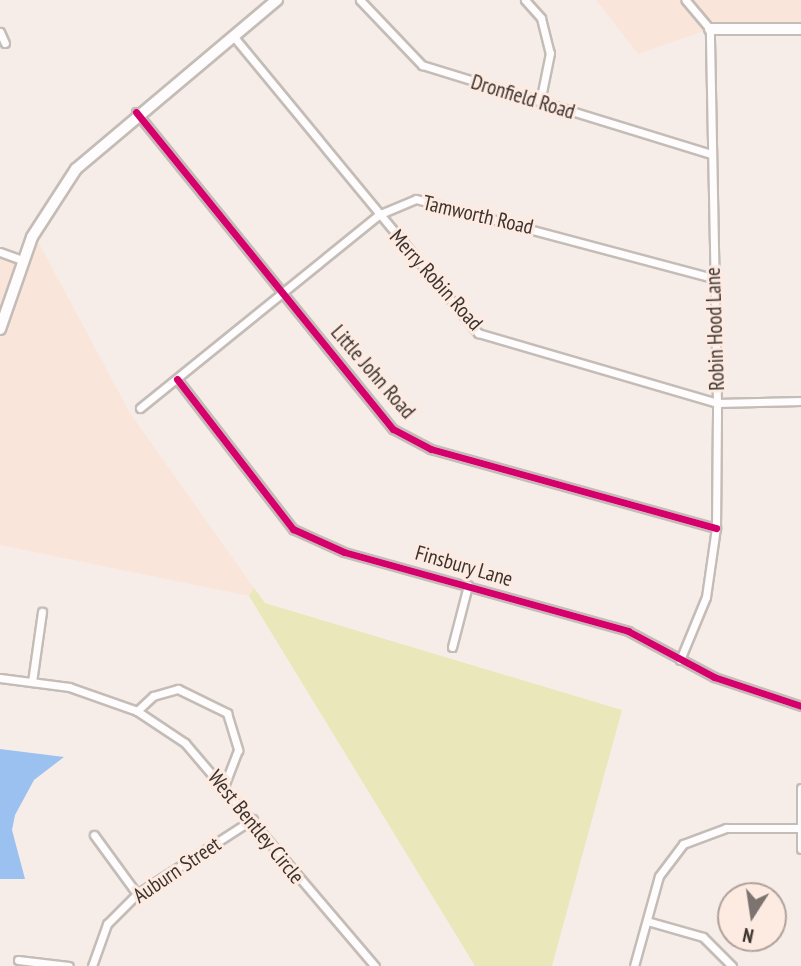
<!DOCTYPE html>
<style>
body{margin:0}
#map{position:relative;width:801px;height:966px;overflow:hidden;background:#f7ede8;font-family:"PT Sans Narrow",sans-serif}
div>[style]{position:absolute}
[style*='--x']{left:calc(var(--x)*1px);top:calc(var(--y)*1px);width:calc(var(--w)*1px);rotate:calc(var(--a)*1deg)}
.built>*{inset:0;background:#fae5da}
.green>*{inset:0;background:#eae8ba}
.water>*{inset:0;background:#9ac1f0}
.roads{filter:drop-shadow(2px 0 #c4bcb7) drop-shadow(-2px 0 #c4bcb7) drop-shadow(0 2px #c4bcb7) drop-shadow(0 -2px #c4bcb7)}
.street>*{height:7px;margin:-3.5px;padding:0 3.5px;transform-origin:3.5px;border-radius:3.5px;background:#fefcfc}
.secondary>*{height:10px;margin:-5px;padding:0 5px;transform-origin:5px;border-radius:5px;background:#fefcfc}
.cycleway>*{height:7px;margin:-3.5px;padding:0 3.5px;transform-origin:3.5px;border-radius:3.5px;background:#d6006c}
span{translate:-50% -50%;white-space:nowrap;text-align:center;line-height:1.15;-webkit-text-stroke:6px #fdebe2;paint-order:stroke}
.street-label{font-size:21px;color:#3c332e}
.north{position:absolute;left:717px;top:882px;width:70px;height:70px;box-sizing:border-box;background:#fdebe2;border:2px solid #b0a19a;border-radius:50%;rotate:192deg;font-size:19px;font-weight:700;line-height:28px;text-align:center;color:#3c332e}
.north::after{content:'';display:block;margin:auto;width:24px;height:32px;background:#7d746f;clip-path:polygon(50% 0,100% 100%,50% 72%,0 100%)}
</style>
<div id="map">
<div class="built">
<div style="clip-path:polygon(596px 0,801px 0,801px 29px,710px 29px,638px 54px)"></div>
<div style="clip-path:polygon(34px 234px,130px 413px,254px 588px,249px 596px,0 545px,0 251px,22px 260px)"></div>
</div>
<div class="green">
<div style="clip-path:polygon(254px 588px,265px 603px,622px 710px,552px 966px,475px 966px,249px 596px)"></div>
</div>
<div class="water">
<div style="clip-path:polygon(0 749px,64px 757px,34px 780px,15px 815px,12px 830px,25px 879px,0 879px)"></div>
</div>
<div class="roads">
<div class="street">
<div style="--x:360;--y:0;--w:90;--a:46.4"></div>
<div style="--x:422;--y:65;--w:302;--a:17.1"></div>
<div style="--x:525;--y:0;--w:24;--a:48"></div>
<div style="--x:541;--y:18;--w:36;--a:76"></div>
<div style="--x:550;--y:53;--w:50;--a:101.5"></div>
<div style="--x:0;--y:32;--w:12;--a:66"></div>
<div style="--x:234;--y:37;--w:384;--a:50.5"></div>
<div style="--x:478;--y:333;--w:249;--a:16.3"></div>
<div style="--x:717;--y:403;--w:84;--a:-1.4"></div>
<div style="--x:136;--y:112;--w:408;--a:51"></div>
<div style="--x:393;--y:429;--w:43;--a:27.8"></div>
<div style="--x:431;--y:449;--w:296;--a:15.5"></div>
<div style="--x:0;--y:252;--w:23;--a:20"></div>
<div style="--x:177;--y:379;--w:190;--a:52.3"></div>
<div style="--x:293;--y:529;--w:56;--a:24.3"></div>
<div style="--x:344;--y:552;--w:295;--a:15.5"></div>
<div style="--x:628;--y:631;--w:98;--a:28.1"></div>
<div style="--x:714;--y:677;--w:92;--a:18.4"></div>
<div style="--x:140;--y:408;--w:306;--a:-39"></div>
<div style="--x:378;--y:215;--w:41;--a:-22.8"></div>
<div style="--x:416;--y:199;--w:307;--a:14.9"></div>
<div style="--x:452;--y:647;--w:64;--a:-75.5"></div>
<div style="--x:680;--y:660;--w:68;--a:-67.6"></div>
<div style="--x:706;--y:597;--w:70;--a:-81.8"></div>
<div style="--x:716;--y:528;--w:125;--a:-89.5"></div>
<div style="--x:717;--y:403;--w:374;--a:-91.1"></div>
<div style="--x:710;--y:29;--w:38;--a:-130"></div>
<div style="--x:0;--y:678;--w:70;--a:7.4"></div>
<div style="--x:69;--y:687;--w:72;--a:19.4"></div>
<div style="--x:137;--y:711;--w:58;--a:33.7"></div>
<div style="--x:185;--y:743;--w:293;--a:49.6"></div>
<div style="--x:32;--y:682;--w:71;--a:-81.9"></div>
<div style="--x:137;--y:711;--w:22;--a:-43"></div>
<div style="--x:153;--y:696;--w:26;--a:-16"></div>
<div style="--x:178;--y:689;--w:55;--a:26.1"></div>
<div style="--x:227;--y:713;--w:39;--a:73"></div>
<div style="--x:238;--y:750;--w:36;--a:111"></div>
<div style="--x:801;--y:788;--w:61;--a:90"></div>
<div style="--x:94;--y:835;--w:73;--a:53.9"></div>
<div style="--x:647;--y:921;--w:58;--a:15.9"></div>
<div style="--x:703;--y:937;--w:41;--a:45"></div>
<div style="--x:18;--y:960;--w:51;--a:6.7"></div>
<div style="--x:92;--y:966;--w:45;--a:-70.3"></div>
<div style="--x:107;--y:924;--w:42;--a:-45"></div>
<div style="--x:137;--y:894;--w:138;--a:-32.9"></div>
<div style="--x:634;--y:966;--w:93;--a:-74.5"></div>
<div style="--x:659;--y:876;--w:40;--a:-53"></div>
<div style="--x:683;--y:844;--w:46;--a:-20.4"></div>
<div style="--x:726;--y:828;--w:71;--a:0"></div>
</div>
<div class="secondary">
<div style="--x:710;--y:29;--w:91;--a:0"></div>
<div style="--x:0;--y:329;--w:97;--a:-70.8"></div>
<div style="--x:32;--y:237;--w:81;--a:-57.1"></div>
<div style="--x:76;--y:169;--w:263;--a:-40.1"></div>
</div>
</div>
<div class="cycleway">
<div style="--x:136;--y:112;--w:408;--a:51"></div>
<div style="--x:393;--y:429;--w:43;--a:27.8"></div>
<div style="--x:431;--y:449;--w:296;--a:15.5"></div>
<div style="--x:177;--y:379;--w:190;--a:52.3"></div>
<div style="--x:293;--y:529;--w:56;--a:24.3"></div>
<div style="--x:344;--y:552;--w:295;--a:15.5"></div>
<div style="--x:628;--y:631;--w:98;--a:28.1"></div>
<div style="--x:714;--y:677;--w:92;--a:18.4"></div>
</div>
<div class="street-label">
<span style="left:523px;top:97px;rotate:17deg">Dronfield Road</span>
<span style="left:478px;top:215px;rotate:13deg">Tamworth Road</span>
<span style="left:436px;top:280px;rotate:48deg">Merry Robin Road</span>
<span style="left:715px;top:329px;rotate:-92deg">Robin Hood Lane</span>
<span style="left:373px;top:372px;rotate:49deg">Little John Road</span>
<span style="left:464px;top:566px;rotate:16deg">Finsbury Lane</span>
<span style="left:256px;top:827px;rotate:51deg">West Bentley Circle</span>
<span style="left:177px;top:870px;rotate:-34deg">Auburn Street</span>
</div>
<div class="north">N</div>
</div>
